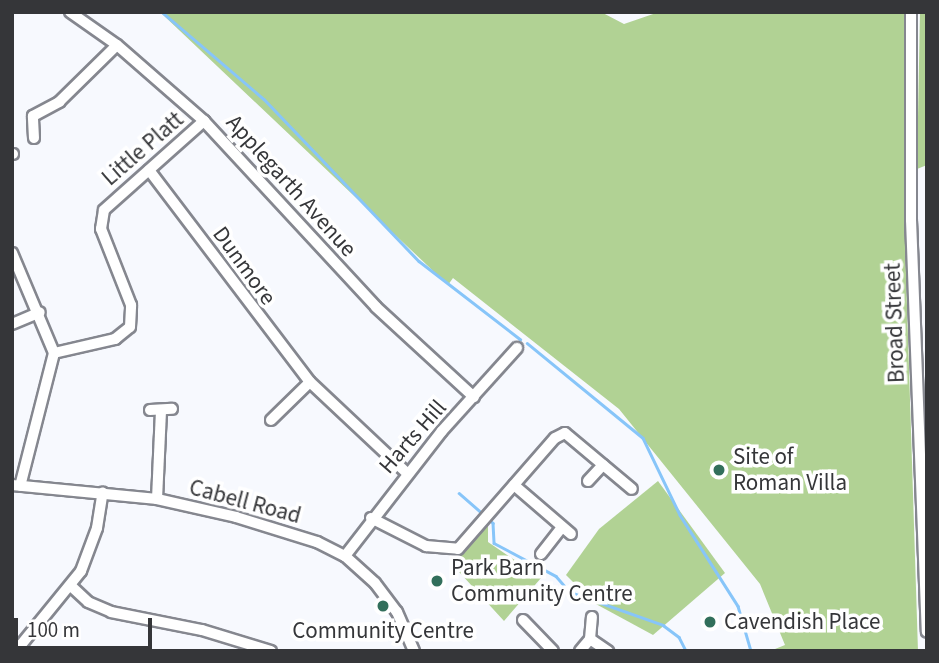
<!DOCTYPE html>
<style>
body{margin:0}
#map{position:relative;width:939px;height:663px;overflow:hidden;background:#f7f9fe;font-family:"Source Sans 3",sans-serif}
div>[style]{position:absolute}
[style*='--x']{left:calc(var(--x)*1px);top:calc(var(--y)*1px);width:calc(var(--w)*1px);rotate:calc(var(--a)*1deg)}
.green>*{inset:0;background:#b1d294}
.stream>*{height:2.5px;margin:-1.25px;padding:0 1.25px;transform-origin:1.25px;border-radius:1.25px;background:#87c5f9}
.roads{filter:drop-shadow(2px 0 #85878f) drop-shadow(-2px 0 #85878f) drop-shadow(0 2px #85878f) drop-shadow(0 -2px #85878f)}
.minor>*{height:10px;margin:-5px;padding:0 5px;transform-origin:5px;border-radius:5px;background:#fff}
.dots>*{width:19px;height:19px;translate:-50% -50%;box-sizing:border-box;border:4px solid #fff;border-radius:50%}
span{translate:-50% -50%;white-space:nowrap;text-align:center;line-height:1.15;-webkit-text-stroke:7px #fff;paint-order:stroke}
.street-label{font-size:23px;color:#353639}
.poi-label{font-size:23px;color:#353639}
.left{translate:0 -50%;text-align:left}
.frame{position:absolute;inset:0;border:14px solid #353639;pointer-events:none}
.scale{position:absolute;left:14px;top:618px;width:138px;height:32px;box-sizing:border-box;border:4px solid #353639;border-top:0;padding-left:9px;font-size:21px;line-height:24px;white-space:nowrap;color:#353639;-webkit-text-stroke:5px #fff;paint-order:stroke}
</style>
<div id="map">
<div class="green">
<div style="clip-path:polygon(160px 12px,601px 12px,624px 24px,659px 12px,905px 12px,905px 243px,918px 651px,770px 651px,785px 645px,760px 584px,619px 409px,453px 278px,448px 285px)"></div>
<div style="clip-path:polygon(920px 12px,927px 12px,927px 165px,917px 169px)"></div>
<div style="clip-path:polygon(658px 481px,725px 573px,653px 635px,594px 603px,566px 575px,599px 529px)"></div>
<div style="clip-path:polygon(488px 522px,488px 542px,541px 578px,504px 621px,450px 562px)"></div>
</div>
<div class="stream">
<div style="--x:162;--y:12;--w:134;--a:40.5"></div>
<div style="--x:264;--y:99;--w:224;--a:46.3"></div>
<div style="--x:419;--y:261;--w:128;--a:37.7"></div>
<div style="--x:527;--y:343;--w:150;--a:39.3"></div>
<div style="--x:643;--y:438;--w:85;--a:64.3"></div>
<div style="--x:680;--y:515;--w:108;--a:57.5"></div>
<div style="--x:738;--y:606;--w:47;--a:73.9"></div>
<div style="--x:459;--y:493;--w:32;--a:41"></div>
<div style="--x:488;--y:518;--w:7;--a:45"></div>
<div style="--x:493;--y:523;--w:20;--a:87"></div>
<div style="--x:494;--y:543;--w:70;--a:28"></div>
<div style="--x:556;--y:576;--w:20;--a:49"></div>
<div style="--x:570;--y:592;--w:99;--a:19.5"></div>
<div style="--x:663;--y:625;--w:20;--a:37"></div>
<div style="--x:679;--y:637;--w:16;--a:63"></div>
</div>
<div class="roads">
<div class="minor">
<div style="--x:70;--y:12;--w:57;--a:35.1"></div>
<div style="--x:117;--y:45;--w:116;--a:41.1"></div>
<div style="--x:204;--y:121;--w:253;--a:47.2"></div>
<div style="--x:376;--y:307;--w:133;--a:42.6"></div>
<div style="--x:911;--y:12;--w:208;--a:90"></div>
<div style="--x:911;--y:220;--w:412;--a:87.8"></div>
<div style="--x:34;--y:138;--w:22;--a:-93"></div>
<div style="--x:33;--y:116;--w:30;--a:-28"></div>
<div style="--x:59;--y:102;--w:81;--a:-44.5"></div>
<div style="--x:12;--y:154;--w:1;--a:0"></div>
<div style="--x:149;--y:170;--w:266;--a:52.8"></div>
<div style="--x:310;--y:382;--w:133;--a:43.2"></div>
<div style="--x:12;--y:253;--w:108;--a:67.2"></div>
<div style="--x:54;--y:353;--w:137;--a:104.3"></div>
<div style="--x:12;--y:324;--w:30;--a:-23"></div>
<div style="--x:54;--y:353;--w:63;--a:-12.9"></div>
<div style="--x:115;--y:339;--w:19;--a:-39"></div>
<div style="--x:130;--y:327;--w:22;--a:-87"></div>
<div style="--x:131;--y:305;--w:82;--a:-111.5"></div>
<div style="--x:101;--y:229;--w:19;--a:-81"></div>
<div style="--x:104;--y:210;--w:134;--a:-41.7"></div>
<div style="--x:150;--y:410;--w:22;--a:-3"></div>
<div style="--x:271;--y:420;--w:54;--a:-44.3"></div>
<div style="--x:588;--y:481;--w:22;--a:-47"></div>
<div style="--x:12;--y:485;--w:146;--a:5.5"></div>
<div style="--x:157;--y:499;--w:81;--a:12.8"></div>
<div style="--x:236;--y:517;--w:85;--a:17.2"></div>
<div style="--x:317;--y:542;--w:31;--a:27"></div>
<div style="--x:345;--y:556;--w:40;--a:42"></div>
<div style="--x:375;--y:583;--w:36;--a:53"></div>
<div style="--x:397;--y:612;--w:43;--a:66.4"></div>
<div style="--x:514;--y:485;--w:75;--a:40.7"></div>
<div style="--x:157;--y:499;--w:89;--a:-87.4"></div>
<div style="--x:371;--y:518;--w:62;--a:27"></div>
<div style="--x:426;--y:546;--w:32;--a:5"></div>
<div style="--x:458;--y:549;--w:147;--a:-48.9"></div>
<div style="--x:555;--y:438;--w:11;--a:-27"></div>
<div style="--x:565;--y:433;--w:87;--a:39.9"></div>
<div style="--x:541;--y:554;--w:34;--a:-52"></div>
<div style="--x:345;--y:556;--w:158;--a:-52.2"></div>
<div style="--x:442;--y:431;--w:112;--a:-47.9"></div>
<div style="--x:71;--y:586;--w:23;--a:43"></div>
<div style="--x:88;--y:602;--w:25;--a:23"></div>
<div style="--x:111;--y:612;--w:93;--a:11.2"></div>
<div style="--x:202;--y:630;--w:72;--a:16.9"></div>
<div style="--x:523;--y:620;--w:43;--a:45.9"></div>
<div style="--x:590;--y:639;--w:22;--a:34"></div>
<div style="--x:16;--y:651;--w:103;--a:-50.9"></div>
<div style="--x:81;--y:571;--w:46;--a:-69.6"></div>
<div style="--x:97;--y:528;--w:36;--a:-81"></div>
<div style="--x:580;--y:651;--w:16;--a:-50"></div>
<div style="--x:590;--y:639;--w:22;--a:-85"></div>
</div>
</div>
<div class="dots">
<div style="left:719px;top:470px;background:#326f5b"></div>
<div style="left:437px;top:581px;background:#326f5b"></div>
<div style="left:383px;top:606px;background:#326f5b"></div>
<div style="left:710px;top:622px;background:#326f5b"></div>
</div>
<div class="street-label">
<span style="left:143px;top:149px;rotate:-41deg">Little Platt</span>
<span style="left:291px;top:186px;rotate:48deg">Applegarth Avenue</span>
<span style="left:244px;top:266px;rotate:54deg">Dunmore</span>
<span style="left:895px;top:323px;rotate:-92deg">Broad Street</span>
<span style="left:413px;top:437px;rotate:-49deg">Harts Hill</span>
<span style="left:245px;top:502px;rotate:15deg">Cabell Road</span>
</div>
<div class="poi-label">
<span class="left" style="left:733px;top:470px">Site of<br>Roman Villa</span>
<span class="left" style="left:451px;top:581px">Park Barn<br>Community Centre</span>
<span class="left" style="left:724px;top:622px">Cavendish Place</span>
<span style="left:383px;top:631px">Community Centre</span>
</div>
<div class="frame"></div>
<div class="scale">100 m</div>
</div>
